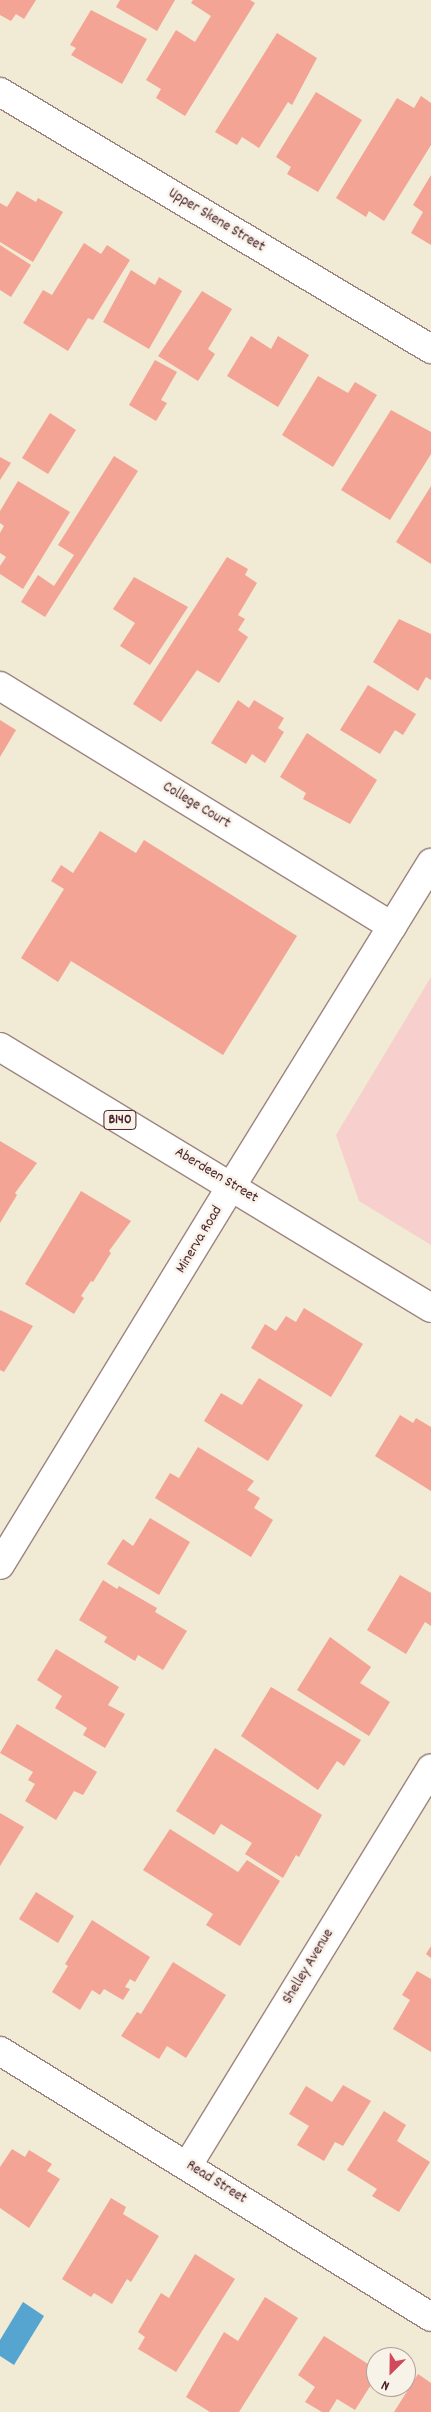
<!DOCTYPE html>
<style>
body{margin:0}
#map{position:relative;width:431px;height:2412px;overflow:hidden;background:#f1ead4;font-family:Dekko,sans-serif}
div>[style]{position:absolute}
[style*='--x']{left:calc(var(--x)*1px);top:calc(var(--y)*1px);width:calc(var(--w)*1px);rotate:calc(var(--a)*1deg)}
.built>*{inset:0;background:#f7d0cd}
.water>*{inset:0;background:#56a5d0}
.building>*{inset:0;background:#f4a494}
.roads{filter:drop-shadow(1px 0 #9e8480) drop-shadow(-1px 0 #9e8480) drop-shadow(0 1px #9e8480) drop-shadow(0 -1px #9e8480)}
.minor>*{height:28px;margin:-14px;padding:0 14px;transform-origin:14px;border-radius:14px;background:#fff}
.tertiary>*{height:28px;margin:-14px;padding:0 14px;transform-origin:14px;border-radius:14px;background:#fff}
.primary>*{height:28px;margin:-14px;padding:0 14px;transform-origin:14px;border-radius:14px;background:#fff}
span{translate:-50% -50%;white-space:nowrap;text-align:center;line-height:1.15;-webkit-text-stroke:5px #f7f3e8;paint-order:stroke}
.shield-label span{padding:1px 4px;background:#f7f3e8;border:1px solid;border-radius:4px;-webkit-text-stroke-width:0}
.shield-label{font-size:14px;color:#4a1f2b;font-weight:700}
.street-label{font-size:15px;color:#4a1f2b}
.north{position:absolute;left:366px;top:2347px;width:50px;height:50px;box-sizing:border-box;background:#f7f3e8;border:1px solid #b29e9c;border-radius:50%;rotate:203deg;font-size:14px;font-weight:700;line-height:20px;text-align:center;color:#4a1f2b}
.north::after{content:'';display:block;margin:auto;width:18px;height:22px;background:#d1495b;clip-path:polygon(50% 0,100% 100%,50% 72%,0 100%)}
</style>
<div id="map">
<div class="built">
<div style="clip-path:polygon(431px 977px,431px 1245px,359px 1201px,336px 1135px)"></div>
</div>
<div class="water">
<div style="clip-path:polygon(23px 2302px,44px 2316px,14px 2365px,0 2356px,0 2340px)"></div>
</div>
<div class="building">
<div style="clip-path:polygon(0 0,36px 0,24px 19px,16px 14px,11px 21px,0 15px)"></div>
<div style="clip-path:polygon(120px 0,175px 0,157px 31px,116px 7px)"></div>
<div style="clip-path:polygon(193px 0,250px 0,255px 3px,185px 116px,156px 98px,161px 89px,146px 80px,176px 30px,195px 42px,211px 16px,191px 3px)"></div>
<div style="clip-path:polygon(91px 10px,147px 39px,122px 84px,71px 55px,76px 48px,70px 45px)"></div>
<div style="clip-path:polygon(277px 33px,317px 58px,292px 105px,288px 102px,259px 148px,242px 137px,237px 145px,215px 132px)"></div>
<div style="clip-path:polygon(316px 92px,362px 120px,318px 192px,287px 174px,291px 167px,276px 157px)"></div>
<div style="clip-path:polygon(421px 96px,431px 103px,431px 145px,384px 221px,369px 211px,366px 217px,336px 198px,397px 98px,414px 108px)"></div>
<div style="clip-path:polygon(431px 175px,431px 245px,411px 233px,423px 212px,413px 205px)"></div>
<div style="clip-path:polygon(17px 191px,36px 202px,38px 198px,63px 212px,33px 262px,0 242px,0 203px,7px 207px)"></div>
<div style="clip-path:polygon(84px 243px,101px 254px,107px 245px,130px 260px,93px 320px,88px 318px,68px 351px,23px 323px,43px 290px,52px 295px)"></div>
<div style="clip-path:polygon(0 245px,31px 265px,11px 297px,0 290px)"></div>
<div style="clip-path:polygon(131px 270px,155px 285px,159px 277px,182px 291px,149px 349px,103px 322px)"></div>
<div style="clip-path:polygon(202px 291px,232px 309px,208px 349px,215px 354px,198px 381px,158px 356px)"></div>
<div style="clip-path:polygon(251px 336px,271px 349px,278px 336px,309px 355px,278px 407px,227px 376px)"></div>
<div style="clip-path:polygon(155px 360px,177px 372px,161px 400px,167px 403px,156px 421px,129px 405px)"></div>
<div style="clip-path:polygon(318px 376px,348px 393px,355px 382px,377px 395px,333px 467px,282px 435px)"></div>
<div style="clip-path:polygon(391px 410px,431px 432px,431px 454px,390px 520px,341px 490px)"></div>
<div style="clip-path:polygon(50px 413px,76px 430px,48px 474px,22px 458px)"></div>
<div style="clip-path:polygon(114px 456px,138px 471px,45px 617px,21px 602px,38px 575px,54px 586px,74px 555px,58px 545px)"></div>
<div style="clip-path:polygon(0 457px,11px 463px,0 480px)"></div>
<div style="clip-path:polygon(18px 481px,70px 512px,23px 589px,0 574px,0 566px,6px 557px,0 553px,0 533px,4px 526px,0 523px,0 511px)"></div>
<div style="clip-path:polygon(431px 486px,431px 564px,396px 542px)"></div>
<div style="clip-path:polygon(227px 557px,248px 569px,245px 575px,257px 583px,238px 615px,245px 619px,238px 630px,248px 637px,219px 683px,197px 670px,161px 722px,133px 704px)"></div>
<div style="clip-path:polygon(134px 577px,188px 607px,150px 665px,120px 646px,135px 623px,113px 609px)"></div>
<div style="clip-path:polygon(399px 619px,431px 634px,431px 680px,426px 677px,418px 691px,373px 662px)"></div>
<div style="clip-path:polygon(368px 685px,416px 714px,403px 735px,395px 730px,380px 754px,340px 730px)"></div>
<div style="clip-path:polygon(238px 700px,249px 708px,254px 700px,284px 718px,278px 728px,284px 732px,265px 763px,252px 754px,246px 764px,211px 743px)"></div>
<div style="clip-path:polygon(0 720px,16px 730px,0 757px)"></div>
<div style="clip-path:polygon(307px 733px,377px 780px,350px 824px,303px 799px,306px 793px,280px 777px)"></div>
<div style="clip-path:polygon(100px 831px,136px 853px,144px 840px,297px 936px,223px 1055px,71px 961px,58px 982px,21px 958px,64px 889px,51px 881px,61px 865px,73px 873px)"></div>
<div style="clip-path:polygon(0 1141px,37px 1163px,15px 1193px,17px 1195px,0 1223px)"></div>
<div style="clip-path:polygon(81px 1191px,131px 1221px,109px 1251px,111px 1253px,93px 1282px,91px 1281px,81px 1296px,84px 1298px,74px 1314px,25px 1284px)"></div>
<div style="clip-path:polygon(304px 1308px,363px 1344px,331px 1397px,251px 1348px,265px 1324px,276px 1331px,286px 1316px,296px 1322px)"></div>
<div style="clip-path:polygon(0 1310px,33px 1326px,4px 1372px,0 1370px)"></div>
<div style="clip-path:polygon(259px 1378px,303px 1405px,268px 1461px,204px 1421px,221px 1393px,242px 1405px)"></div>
<div style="clip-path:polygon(400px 1415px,413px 1423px,416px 1418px,431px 1427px,431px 1491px,375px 1456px)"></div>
<div style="clip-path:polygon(198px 1447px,254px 1481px,247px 1490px,260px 1498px,254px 1508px,273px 1520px,251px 1557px,155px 1498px,170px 1473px,179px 1478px)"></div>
<div style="clip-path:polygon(150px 1518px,190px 1542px,159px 1595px,107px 1564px,123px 1539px,133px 1546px)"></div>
<div style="clip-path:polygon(400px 1575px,431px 1593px,431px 1626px,425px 1622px,406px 1654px,367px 1630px)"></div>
<div style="clip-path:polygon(103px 1580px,117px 1589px,119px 1586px,157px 1608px,155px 1612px,187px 1631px,163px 1670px,138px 1655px,135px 1661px,104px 1642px,107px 1637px,79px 1620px)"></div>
<div style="clip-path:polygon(330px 1637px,371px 1667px,360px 1683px,390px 1702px,369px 1736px,297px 1690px)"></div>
<div style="clip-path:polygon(56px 1649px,119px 1687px,108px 1705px,125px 1714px,105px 1748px,83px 1735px,87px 1728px,55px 1708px,62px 1696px,37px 1680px)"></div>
<div style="clip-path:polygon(271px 1687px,361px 1740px,344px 1766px,337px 1761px,318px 1790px,241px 1736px)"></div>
<div style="clip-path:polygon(17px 1724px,97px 1772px,83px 1795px,74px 1791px,56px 1820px,25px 1801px,35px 1784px,28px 1780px,33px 1772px,0 1753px)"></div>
<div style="clip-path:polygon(215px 1748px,322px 1815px,299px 1857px,296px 1855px,283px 1878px,245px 1854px,252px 1843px,221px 1824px,214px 1835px,176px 1811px)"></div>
<div style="clip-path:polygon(0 1813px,24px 1827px,0 1866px)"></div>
<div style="clip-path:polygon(170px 1829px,238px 1872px,247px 1860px,280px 1881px,240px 1946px,206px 1925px,213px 1914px,143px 1870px)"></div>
<div style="clip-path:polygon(36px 1892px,74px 1916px,58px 1943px,19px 1919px)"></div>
<div style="clip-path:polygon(92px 1920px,150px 1957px,135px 1982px,130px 1979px,125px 1987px,130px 1989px,123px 2000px,104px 1989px,100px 1995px,92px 1990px,80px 2010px,52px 1992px,68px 1966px,65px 1964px)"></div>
<div style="clip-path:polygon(431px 1946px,431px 1958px,426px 1954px)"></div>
<div style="clip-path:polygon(173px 1962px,226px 1995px,186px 2058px,167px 2046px,159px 2059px,121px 2036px,137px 2012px,141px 2014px)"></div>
<div style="clip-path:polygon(417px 1971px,431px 1979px,431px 2052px,393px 2029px,410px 2000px,402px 1995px)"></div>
<div style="clip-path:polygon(343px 2085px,371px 2101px,343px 2146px,335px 2142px,324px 2161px,297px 2145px,309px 2126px,289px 2114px,306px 2086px,332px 2102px)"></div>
<div style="clip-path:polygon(384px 2111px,406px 2125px,397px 2141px,430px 2162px,399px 2212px,372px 2196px,377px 2189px,347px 2170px)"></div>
<div style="clip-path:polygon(12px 2149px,25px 2157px,29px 2150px,52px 2164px,47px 2171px,60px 2179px,29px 2228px,0 2208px,0 2167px)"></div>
<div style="clip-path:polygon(111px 2198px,126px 2207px,123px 2214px,159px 2236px,131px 2282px,127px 2279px,112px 2304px,94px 2293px,91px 2297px,62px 2279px)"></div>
<div style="clip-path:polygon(195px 2254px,235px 2279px,176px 2372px,138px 2349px,145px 2337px,138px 2332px,161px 2293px,169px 2298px)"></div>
<div style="clip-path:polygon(265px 2297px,298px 2318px,239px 2412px,210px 2412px,186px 2397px,224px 2332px,238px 2341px)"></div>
<div style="clip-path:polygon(324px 2336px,376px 2369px,376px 2377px,355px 2410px,337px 2399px,329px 2412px,322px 2412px,305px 2402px,315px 2387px,298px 2375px)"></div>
<div style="clip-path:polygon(418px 2374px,431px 2383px,431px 2412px,394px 2412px)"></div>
</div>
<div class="roads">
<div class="minor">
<div style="--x:0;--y:92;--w:502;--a:30.81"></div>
<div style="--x:0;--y:686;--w:460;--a:31.5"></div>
<div style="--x:231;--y:1187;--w:381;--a:-58.3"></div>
<div style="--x:0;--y:2051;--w:506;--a:31.68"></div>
<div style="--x:188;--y:2165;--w:465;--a:-58.5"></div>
</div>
<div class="tertiary">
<div style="--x:0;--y:1565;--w:443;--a:-58.6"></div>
</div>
<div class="primary">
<div style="--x:0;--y:1047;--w:504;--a:31.2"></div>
</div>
</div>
<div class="shield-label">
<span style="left:120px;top:1120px">B140</span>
</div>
<div class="street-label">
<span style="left:216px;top:221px;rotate:31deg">Upper Skene Street</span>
<span style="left:196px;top:806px;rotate:31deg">College Court</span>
<span style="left:216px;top:1176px;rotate:31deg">Aberdeen Street</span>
<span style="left:200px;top:1240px;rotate:-59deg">Minerva Road</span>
<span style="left:309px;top:1967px;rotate:-59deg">Shelley Avenue</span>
<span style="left:216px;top:2183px;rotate:32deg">Read Street</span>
</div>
<div class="north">N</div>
</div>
